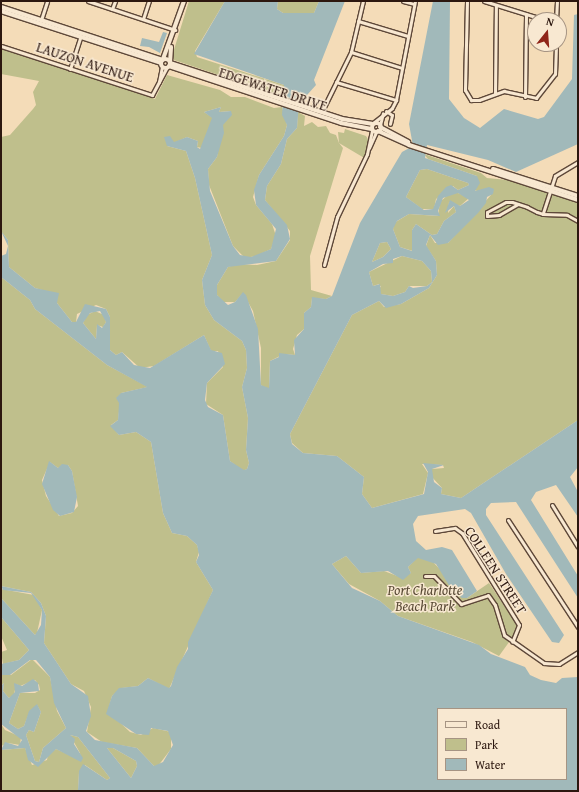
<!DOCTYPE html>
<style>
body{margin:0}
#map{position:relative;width:579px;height:792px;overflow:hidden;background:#f4dcb8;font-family:"Gentium Book Plus",serif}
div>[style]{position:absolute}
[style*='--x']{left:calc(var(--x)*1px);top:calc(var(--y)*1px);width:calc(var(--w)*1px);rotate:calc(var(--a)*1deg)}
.green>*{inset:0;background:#bfbf8c}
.water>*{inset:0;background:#a1b9ba}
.roads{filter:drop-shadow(1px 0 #5e4839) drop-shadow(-1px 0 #5e4839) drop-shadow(0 1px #5e4839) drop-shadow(0 -1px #5e4839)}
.street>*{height:3px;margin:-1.5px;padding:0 1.5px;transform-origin:1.5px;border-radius:1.5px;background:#f8e8d1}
.secondary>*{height:4px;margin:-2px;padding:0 2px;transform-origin:2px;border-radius:2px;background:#f8e8d1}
.secondary>.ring{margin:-2px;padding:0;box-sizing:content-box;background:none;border:4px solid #f8e8d1;border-radius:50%}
span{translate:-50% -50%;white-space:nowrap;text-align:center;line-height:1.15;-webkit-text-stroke:3px #f8e8d1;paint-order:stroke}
.street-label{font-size:14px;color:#2c170f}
.park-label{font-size:14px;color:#584934;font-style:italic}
.frame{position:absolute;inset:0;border:2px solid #2c170f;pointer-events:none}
.legend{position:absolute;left:437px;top:708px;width:130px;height:72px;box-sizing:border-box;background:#f8e8d1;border:1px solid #a69483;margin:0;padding:5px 7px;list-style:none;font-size:12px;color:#2c170f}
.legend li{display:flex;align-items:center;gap:8px;height:20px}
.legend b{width:20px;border:1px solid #a69483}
.north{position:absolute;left:527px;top:12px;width:40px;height:40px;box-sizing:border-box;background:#f8e8d1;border:1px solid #a69483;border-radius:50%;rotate:17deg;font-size:11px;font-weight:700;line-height:16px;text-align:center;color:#2c170f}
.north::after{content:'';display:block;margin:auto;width:14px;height:18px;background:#8f2418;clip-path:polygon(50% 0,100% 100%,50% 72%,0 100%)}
</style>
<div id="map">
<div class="green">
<div style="clip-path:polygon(189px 1px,225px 1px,195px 51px,197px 57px,284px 85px,284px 97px,174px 60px,172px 56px)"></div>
<div style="clip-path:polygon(278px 1px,319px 1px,314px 13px,283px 13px,277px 9px)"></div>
<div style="clip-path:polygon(1px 48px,155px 99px,167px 75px,220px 90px,231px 97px,245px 97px,274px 108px,282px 107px,287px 125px,284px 136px,259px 175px,253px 197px,256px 205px,272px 224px,276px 236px,271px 249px,256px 256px,245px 258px,233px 246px,209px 185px,208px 169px,217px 157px,222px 125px,231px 111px,219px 112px,221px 107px,204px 112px,213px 118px,202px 148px,197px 147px,198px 141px,187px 137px,167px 146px,186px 151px,195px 178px,212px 255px,202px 280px,205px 305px,214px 320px,242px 341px,246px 350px,247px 368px,242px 387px,248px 418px,246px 450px,249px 463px,247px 469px,243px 471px,230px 461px,223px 415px,206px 404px,207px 383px,223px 367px,218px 351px,211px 351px,204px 335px,154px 366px,140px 368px,122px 352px,116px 355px,110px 350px,110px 317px,106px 309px,96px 305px,77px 314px,76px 322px,72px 322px,57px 303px,56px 294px,35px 288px,9px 267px,8px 240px,1px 231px,1px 137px,10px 135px,33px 109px,36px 105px,33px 92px,39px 81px,1px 74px)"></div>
<div style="clip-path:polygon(298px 112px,305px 116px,304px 126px,312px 122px,318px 127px,326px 126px,330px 133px,336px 135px,339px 143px,338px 132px,344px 133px,345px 129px,366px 136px,369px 141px,366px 159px,339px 143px,343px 148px,310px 256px,311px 290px,332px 296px,326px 299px,312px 298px,311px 307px,304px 313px,304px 329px,297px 335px,293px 349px,295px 355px,284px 354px,270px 361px,269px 388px,265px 388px,261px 385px,261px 348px,253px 311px,243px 293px,235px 302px,222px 302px,217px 295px,217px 285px,228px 267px,237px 264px,257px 265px,276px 261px,290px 240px,290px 231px,265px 200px,267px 186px,281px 164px,287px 139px,297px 128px)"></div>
<div style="clip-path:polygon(424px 154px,481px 173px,487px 178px,508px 180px,578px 203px,578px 420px,461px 498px,441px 494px,442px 488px,431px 476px,432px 469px,444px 468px,443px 465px,422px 464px,428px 473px,423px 494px,372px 508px,362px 494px,364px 477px,337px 456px,303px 453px,292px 443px,290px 434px,352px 315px,379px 301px,384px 307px,401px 304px,429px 288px,437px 275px,436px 261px,426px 246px,430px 235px,435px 243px,448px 243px,491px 195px,474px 190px,477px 176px,428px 159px)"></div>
<div style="clip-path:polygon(427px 169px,468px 183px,469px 185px,458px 190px,453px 186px,436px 199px,434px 209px,422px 209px,406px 197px,420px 170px)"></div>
<div style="clip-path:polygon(450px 193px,458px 193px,469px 198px,460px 206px,449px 202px,448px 213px,454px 206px,456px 212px,444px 221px,437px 234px,432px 235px,416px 224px,412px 230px,413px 251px,400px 247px,393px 229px,394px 223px,409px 214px,438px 216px,440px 202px)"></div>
<div style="clip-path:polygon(387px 242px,391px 249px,383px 257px,372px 262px,380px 243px)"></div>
<div style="clip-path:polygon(402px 256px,422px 261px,431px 271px,432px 282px,427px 286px,409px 286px,405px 292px,393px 296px,381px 294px,378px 288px,381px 287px,379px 284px,373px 286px,369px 272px)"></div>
<div style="clip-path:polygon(evenodd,1px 277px,30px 300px,35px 309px,107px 365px,148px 387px,121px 393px,118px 420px,111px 425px,119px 435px,136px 432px,151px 442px,163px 513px,172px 533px,187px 536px,197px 545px,199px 552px,196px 562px,213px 590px,169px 689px,148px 678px,138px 686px,122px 688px,112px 696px,107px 714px,112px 715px,130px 732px,141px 735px,153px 728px,171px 732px,171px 749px,158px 766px,154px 766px,137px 748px,102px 742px,87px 732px,91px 707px,84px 691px,71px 684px,44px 643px,46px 616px,41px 603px,31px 592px,1px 586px,1px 277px,50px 462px,58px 468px,68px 465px,72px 471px,78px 506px,72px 513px,59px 516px,46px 496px,42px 480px,50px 462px)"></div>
<div style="clip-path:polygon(95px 311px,104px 315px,106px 322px,103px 327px,97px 325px,96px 339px,83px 323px,87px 315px)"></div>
<div style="clip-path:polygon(346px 556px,361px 573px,384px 571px,400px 577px,411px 573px,408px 567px,418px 557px,433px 562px,467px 598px,489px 583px,517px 625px,512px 638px,499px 656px,472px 642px,398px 616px,380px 601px,349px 584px,332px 564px)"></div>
<div style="clip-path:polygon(1px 589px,34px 595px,42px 610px,37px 633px,35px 635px,1px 598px)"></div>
<div style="clip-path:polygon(1px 617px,29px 650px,19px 660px,3px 664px,1px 652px,7px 650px,1px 636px)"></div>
<div style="clip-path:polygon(32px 659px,50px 677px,57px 711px,66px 728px,43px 748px,39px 762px,35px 761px,26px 735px,29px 730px,34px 732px,41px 712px,37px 705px,29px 713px,24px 726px,18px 729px,9px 723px,20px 693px,35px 693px,40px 690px,39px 685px,35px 680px,20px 686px,16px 684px,14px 695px,9px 698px,3px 691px,4px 683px,1px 686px,1px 675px,11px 675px)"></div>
<div style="clip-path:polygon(1px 724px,5px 730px,21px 737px,20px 745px,8px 743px,1px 746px)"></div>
<div style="clip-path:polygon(70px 735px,78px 737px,110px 778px,107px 780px,85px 765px,79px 772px,78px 790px,75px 791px,1px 791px,1px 750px,25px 748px,32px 765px,47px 760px,48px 754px,56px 749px,81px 760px,80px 753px)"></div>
<div style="clip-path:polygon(107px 748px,113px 748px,136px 761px,137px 766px,131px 778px)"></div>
</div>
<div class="water">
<div style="clip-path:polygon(evenodd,225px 1px,278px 1px,277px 9px,283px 13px,314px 13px,319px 1px,345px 1px,314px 80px,316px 85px,299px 104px,297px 128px,287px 139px,281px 164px,267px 186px,265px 200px,287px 225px,290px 239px,276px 261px,228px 267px,217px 285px,217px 295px,228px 305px,235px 302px,243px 292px,246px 295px,258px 329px,261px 385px,269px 388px,270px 361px,279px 357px,279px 353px,295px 355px,294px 340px,304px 329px,304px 313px,311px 307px,312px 297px,326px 299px,332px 296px,360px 223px,402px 152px,413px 146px,409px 124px,433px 1px,450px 1px,449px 99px,464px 118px,480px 128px,504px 109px,538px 119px,544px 117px,572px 79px,574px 15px,578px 14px,578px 144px,516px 172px,488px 160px,427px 145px,425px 158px,477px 176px,480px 183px,475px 191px,489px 187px,494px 189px,493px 194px,487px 197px,486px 203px,478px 213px,448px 243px,438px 245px,430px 235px,426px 245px,436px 261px,437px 275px,429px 288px,401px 304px,386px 308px,379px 301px,352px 315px,290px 434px,292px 444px,303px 453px,337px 456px,364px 477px,362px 494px,372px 508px,424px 494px,428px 472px,423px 463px,444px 465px,432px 469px,434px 482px,442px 488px,441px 494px,461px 498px,578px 420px,578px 467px,570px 477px,578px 492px,578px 517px,556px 485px,536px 492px,531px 500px,578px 576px,578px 598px,516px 502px,491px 503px,486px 509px,486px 515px,564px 635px,559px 643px,552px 642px,506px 574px,471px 513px,465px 509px,418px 516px,413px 524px,416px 541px,426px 550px,442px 547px,452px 550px,477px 591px,467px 598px,462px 598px,450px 587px,436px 564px,418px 558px,408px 567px,411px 573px,403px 580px,388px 571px,361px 573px,346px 556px,332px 564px,352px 588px,380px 601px,398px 616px,479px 645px,491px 654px,525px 667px,530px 675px,541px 680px,556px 683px,562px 678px,578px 677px,578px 791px,75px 791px,78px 790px,79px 771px,83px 764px,107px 780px,110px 778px,78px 737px,70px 735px,75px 739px,74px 744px,83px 758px,81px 762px,56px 749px,38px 767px,28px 760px,25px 748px,1px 750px,5px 742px,18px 746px,22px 740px,1px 724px,1px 686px,4px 683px,3px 691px,9px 698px,15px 692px,14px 683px,22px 686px,33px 679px,38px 683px,39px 691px,20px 693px,9px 723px,18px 729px,24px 726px,29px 711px,37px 704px,41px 712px,34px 732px,29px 730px,26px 735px,35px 761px,39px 762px,43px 748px,66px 728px,54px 703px,50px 677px,36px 660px,30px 660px,10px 675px,1px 675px,1px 664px,19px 660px,29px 650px,1px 617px,1px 598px,35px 635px,41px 625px,42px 610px,31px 593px,3px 590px,1px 586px,31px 592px,41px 603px,46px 616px,44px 643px,71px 684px,88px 696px,91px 716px,86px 731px,95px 740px,137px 748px,154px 766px,163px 762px,173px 745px,168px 731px,151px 728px,149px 735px,136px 734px,106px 714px,112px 696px,119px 688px,138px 686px,148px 678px,169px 688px,171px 686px,177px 667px,188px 649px,188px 642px,213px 590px,196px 562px,199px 555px,197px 545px,187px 536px,172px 533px,163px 513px,151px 442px,136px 432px,119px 435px,110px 426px,118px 420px,119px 403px,116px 398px,121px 393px,147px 387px,107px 365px,35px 309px,30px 300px,1px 277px,1px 256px,6px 254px,8px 246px,1px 231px,8px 240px,9px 267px,35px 288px,59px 293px,57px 303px,72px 322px,76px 322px,85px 304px,106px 309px,110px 317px,110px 350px,116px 355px,122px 352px,134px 365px,150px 368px,204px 335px,211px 350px,222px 353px,225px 364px,207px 383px,205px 400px,208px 407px,223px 415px,230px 461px,244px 470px,247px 469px,249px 463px,246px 450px,248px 418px,242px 387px,247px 368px,246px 350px,242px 341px,214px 320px,205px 305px,202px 280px,212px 255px,195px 178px,186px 151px,167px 146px,164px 137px,170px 136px,174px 142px,187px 137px,198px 141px,197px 147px,200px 149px,212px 118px,204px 112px,221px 107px,219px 112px,231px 111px,232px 115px,223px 125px,224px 133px,217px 157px,208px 169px,210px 191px,233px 246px,240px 255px,251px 257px,271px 249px,276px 229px,256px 205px,254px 190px,259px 175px,284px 136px,287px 125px,282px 115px,284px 85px,194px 54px,225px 1px,427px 169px,468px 183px,469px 185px,458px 190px,451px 185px,446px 187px,438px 196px,433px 209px,424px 210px,406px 197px,420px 170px,427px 169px,225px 1px,458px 193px,469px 200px,460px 206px,450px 200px,445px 213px,454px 206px,456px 212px,444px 221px,437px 234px,432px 235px,416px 224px,412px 230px,412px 251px,400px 247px,393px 229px,397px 221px,409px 214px,440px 216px,438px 211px,443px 198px,458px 193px,225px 1px,387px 242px,391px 249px,383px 257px,372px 262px,380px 243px,387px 242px,225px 1px,402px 256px,422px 261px,431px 271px,432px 282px,427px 286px,413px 288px,409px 286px,405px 292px,393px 296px,381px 294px,380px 284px,373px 286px,369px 272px,383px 264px,393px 263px,393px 259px,402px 256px,225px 1px,100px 311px,106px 322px,102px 328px,97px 324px,96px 339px,83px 323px,90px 313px,100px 311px,225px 1px,438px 709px,566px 709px,566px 779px,438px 779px,438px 709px,225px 1px,107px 748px,113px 748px,136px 761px,137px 766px,131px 778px,107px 748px)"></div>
<div style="clip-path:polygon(163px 32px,167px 33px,160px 53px,149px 47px,140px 46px,142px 38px,159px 42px)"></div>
<div style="clip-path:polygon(49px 461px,58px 468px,62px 464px,68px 465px,72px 471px,77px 497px,74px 512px,60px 516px,53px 510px,42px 484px)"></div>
</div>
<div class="roads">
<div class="street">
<div style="--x:88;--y:1;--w:92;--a:18.4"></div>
<div style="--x:403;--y:1;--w:11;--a:15"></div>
<div style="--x:467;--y:1;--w:89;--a:91.3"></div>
<div style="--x:465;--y:90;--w:12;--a:59"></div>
<div style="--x:471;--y:100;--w:8;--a:0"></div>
<div style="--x:479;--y:100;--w:27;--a:-20"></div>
<div style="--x:504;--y:91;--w:33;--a:12"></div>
<div style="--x:536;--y:98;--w:31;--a:-52"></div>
<div style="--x:555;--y:74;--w:30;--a:-88"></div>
<div style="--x:484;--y:1;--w:64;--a:17.3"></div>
<div style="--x:112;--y:9;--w:9;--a:-69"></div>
<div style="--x:143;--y:19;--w:19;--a:-72"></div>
<div style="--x:41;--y:20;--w:20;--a:-72"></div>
<div style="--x:556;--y:20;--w:19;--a:-87"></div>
<div style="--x:358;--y:21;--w:52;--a:16.7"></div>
<div style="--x:1;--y:46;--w:159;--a:18"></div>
<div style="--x:152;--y:95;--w:32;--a:-62"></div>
<div style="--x:351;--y:52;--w:53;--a:17.4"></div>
<div style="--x:70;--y:69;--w:33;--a:-72"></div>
<div style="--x:159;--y:82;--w:16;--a:-79"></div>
<div style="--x:336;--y:82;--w:63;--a:16.7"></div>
<div style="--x:495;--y:94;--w:89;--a:-89.4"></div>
<div style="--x:525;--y:97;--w:83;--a:-89.3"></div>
<div style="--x:323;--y:109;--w:64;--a:-63.8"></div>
<div style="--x:351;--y:52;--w:52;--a:-76.8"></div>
<div style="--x:386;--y:111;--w:7;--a:34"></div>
<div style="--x:392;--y:115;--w:9;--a:103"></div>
<div style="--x:373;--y:123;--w:24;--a:-38"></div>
<div style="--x:392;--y:108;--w:9;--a:-63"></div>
<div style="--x:396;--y:100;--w:101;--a:-79.1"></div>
<div style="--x:380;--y:125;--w:12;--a:-76"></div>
<div style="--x:369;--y:148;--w:17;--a:-66"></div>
<div style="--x:578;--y:162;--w:27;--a:149"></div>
<div style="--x:555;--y:176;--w:40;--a:108"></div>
<div style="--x:543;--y:214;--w:24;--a:2"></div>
<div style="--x:567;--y:215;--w:13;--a:29"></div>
<div style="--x:518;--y:204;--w:22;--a:150"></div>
<div style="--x:499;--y:215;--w:12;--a:175"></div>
<div style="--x:487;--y:216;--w:4;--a:-90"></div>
<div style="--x:487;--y:212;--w:21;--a:-28"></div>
<div style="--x:506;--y:202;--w:6;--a:0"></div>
<div style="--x:512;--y:202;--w:16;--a:18"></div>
<div style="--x:527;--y:207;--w:11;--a:27"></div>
<div style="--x:537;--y:212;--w:6;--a:18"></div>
<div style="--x:324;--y:265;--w:50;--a:-74.8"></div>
<div style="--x:337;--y:217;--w:70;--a:-64.5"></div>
<div style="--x:367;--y:154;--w:25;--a:-78"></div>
<div style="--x:552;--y:505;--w:49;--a:58.2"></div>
<div style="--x:508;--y:520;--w:128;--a:56.8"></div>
<div style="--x:435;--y:531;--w:20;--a:-9"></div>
<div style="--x:455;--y:528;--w:9;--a:36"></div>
<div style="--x:462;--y:533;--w:108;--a:58.2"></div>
<div style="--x:519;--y:625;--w:18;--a:112"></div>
<div style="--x:425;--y:576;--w:9;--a:0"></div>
<div style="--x:434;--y:576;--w:39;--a:46"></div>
<div style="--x:461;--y:604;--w:28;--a:-18"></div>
<div style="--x:488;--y:595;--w:12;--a:55"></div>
<div style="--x:495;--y:605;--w:31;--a:73"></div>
<div style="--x:504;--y:635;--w:49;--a:35"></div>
<div style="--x:544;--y:663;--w:15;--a:4"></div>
<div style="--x:559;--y:664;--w:22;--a:-32"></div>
</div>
<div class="secondary">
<div style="--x:1;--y:7;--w:170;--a:18.1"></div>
<div style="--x:1;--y:11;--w:168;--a:18"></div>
<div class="ring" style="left:160.5px;top:58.5px;width:5px;height:5px"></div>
<div style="--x:163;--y:59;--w:62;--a:-70.1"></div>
<div style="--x:170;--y:62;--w:15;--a:-86"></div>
<div style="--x:170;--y:63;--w:181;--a:18"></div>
<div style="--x:342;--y:119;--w:30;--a:9"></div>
<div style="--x:169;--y:66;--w:181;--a:18.3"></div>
<div style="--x:341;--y:123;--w:31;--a:11"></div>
<div class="ring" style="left:371.5px;top:122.5px;width:5px;height:5px"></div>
<div style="--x:380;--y:127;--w:32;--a:28"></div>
<div style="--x:378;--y:131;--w:34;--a:24"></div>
<div style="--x:409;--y:145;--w:178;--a:18"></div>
<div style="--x:493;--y:169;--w:89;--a:17.6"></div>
</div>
</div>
<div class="street-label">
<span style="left:85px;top:62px;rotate:18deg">LAUZON AVENUE</span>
<span style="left:273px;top:89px;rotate:18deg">EDGEWATER DRIVE</span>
<span style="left:496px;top:570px;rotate:57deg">COLLEEN STREET</span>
</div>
<div class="park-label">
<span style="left:425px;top:598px">Port Charlotte<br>Beach Park</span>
</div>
<div class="frame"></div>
<ul class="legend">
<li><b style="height:5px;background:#f8e8d1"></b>Road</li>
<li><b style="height:11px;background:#bfbf8c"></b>Park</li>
<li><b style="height:11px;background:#a1b9ba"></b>Water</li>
</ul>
<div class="north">N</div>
</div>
